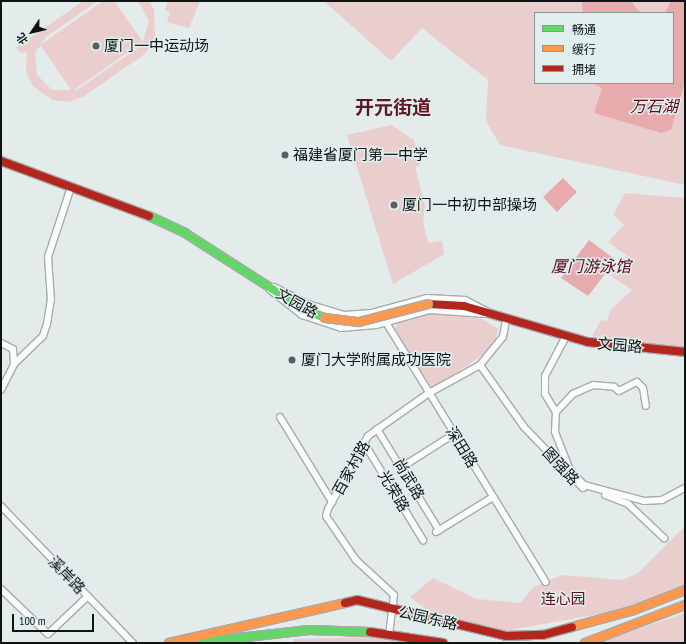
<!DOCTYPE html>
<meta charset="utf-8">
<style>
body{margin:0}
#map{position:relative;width:686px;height:644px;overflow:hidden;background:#e4ebeb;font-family:"PT Sans Narrow","Noto Sans SC",sans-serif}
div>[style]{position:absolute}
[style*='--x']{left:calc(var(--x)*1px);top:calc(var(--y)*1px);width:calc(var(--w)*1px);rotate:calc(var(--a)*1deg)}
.green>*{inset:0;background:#eacdcd}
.water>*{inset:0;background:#e8abad}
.roads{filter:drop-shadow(1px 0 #a6abab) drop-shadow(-1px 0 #a6abab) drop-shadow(0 1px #a6abab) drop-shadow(0 -1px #a6abab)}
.street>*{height:6px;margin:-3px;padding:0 3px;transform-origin:3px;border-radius:3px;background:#fbfcfc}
.fast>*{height:8px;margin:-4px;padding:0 4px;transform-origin:4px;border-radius:4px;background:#63d668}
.slow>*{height:8px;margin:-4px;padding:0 4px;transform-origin:4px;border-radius:4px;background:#ff974d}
.jam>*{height:8px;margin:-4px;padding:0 4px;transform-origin:4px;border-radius:4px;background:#b3261e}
.bridges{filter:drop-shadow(1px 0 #a6abab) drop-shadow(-1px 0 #a6abab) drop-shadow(0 1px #a6abab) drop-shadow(0 -1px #a6abab)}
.slow-bridge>*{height:8px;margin:-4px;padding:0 4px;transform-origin:4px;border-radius:4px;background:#ff974d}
.dots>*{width:11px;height:11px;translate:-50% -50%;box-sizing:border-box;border:2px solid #e1eeee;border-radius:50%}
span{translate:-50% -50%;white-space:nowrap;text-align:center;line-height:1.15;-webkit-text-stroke:3px #e1eeee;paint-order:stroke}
.poi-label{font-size:15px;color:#0e1313}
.left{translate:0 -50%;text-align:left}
.street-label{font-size:15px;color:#0e1313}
.park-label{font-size:15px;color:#5f0f1b}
.water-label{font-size:16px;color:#5a0918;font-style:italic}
.district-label{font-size:19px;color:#5d1820;font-weight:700}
.frame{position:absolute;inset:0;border:2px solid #0e1313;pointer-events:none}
.legend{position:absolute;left:534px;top:12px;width:140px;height:72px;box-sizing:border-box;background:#e1eeee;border:1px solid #8d9696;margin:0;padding:5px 7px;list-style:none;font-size:12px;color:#0e1313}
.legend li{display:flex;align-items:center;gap:8px;height:20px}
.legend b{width:20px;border:1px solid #8d9696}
.north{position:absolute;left:12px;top:12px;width:40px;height:40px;-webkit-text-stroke:3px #e1eeee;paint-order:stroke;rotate:235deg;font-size:11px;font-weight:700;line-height:16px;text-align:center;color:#0e1313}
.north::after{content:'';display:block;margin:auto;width:14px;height:18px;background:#0e1313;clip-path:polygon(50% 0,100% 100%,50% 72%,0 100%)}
.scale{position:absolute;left:12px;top:614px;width:82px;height:18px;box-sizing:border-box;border:2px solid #0e1313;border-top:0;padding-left:5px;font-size:12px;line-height:14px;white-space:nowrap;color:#0e1313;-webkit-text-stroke:3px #e1eeee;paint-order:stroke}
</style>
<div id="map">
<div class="green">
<div style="clip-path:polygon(83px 1px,98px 1px,46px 37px,35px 53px,37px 75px,52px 90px,77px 90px,142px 45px,149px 21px,138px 1px,149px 1px,154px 9px,155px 37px,145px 54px,84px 96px,69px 102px,52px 100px,33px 86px,26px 71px,27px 51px,21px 54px,16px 48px)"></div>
<div style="clip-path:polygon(103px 1px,114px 1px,143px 42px,72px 91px,40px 45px)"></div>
<div style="clip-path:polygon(168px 1px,200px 1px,189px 28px,167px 22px,170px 12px,165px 10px)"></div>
<div style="clip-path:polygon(evenodd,324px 1px,685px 1px,685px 185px,500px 145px,486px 121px,488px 80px,422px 28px,391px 61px,324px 1px,535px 13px,673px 13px,673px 83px,535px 83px,535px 13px)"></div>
<div style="clip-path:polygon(391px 125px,414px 140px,420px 165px,415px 167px,425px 205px,423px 222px,428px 243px,442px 241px,444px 254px,393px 284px,347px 135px)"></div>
<div style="clip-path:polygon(625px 193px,685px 198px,685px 349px,592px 336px,601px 320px,607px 321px,610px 310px,632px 290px,611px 276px,627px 256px,608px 242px,624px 225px,613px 215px)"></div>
<div style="clip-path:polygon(443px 313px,482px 319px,498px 329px,494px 347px,433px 389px,394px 331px,397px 323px,411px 317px)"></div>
<div style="clip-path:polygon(685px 526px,685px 588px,632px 608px,505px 631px,456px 625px,428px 611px,410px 597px,433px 578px,476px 599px,520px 603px,534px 587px,562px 575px,622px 580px,638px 573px)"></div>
<div style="clip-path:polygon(685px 613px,685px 643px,598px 643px)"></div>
<div style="clip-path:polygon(376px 637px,414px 643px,294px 643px,293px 639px)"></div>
</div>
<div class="water">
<div style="clip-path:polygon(582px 1px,631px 1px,640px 13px,583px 13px)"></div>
<div style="clip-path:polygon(671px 1px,685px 1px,685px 81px,671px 130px,661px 133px,594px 113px,602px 88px,592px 83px,673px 83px,673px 13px,665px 13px)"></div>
<div style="clip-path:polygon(563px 178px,577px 192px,557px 212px,543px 197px)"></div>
<div style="clip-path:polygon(589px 240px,616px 260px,588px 296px,561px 278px)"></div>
</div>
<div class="roads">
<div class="street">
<div style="--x:274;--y:287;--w:38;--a:27"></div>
<div style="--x:308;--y:304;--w:38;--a:17"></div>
<div style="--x:344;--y:315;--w:28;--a:-4"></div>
<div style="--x:372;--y:313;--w:57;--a:-15.3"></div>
<div style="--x:427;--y:298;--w:38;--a:3"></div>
<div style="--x:465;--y:300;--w:25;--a:27"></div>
<div style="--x:270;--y:290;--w:41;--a:38"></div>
<div style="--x:302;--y:315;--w:41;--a:18.4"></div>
<div style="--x:341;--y:328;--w:35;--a:-5"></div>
<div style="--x:376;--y:325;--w:55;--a:-15.8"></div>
<div style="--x:429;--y:310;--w:57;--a:4"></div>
<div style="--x:379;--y:311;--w:318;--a:58.4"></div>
<div style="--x:565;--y:338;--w:43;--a:117.8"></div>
<div style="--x:545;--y:376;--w:18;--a:90"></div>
<div style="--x:545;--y:394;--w:21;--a:59"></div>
<div style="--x:556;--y:412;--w:20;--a:93"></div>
<div style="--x:555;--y:432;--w:41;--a:68.5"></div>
<div style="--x:570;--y:470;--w:21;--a:47"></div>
<div style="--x:584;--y:485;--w:62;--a:14.9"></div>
<div style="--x:644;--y:501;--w:18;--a:-3"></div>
<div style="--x:662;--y:500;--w:26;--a:-28"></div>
<div style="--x:1;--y:343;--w:13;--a:27"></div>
<div style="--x:13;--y:349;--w:15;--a:86"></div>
<div style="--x:480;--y:365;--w:76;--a:54.6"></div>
<div style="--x:524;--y:427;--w:85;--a:46"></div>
<div style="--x:1;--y:390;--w:29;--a:-63"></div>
<div style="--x:14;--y:364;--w:40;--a:-44"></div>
<div style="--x:43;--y:336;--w:13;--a:-72"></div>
<div style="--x:47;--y:324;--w:24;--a:-81"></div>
<div style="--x:51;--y:300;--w:43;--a:-94"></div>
<div style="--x:48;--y:257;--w:74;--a:-71.8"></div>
<div style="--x:556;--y:412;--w:25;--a:-47"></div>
<div style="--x:573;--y:394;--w:22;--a:-24"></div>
<div style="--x:593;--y:385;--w:21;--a:5"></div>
<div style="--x:614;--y:387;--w:6;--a:39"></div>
<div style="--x:619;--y:391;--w:20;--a:-27"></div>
<div style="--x:637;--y:382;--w:8;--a:45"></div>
<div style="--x:643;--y:388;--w:18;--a:81"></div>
<div style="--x:280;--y:417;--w:100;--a:58.5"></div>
<div style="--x:377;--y:429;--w:119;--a:58.5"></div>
<div style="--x:364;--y:443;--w:114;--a:58.7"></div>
<div style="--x:402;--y:467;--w:62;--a:-32.4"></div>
<div style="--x:605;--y:495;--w:25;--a:21"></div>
<div style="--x:628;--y:504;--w:50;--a:43.4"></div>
<div style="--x:1;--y:506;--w:190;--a:46.1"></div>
<div style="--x:436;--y:532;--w:67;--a:-31.6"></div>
<div style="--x:1;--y:589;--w:65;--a:43.8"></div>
<div style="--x:48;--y:634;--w:55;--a:-43.5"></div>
<div style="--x:389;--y:635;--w:40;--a:-82.9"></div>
<div style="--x:394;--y:595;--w:52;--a:-137.4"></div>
<div style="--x:356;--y:560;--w:53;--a:-124.3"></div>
<div style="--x:326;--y:516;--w:7;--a:-74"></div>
<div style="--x:328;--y:509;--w:83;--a:-61.3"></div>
<div style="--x:368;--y:436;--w:75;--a:-35.2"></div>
<div style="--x:429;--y:393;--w:58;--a:-28.8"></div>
<div style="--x:480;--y:365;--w:36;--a:-51"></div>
<div style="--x:503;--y:337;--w:17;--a:-80"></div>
</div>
<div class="fast">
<div style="--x:149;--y:216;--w:40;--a:25"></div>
<div style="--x:185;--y:233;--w:143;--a:32.7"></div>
<div style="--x:305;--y:310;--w:22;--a:22"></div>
<div style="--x:193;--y:643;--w:117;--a:-6.4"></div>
<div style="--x:309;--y:630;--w:61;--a:1.9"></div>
</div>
<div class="slow">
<div style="--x:572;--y:627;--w:64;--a:-15.3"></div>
<div style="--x:634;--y:610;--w:55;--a:-21.4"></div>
<div style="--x:169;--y:643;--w:180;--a:-12.8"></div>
<div style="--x:585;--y:643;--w:107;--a:-20.8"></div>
</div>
<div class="jam">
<div style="--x:1;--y:161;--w:158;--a:20.4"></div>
<div style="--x:428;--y:304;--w:36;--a:3"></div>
<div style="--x:464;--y:306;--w:129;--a:16.2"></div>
<div style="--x:588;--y:342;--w:98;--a:5.9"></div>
<div style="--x:345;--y:603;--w:12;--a:-14"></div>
<div style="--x:357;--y:600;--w:153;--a:13.6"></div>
<div style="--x:506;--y:636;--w:37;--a:-2"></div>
<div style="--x:543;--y:635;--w:30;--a:-15"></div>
<div style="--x:370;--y:632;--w:74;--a:8.6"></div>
</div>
</div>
<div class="bridges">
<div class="slow-bridge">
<div style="--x:325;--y:318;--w:34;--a:7"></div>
<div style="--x:359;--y:322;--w:71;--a:-14.6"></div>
</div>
</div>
<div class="dots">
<div style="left:96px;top:46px;background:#595f5f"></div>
<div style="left:285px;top:155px;background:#595f5f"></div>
<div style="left:394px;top:205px;background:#595f5f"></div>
<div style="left:292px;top:360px;background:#595f5f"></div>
</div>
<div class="poi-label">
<span class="left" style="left:104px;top:46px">厦门一中运动场</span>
<span class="left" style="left:293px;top:155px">福建省厦门第一中学</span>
<span class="left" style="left:402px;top:205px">厦门一中初中部操场</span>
<span class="left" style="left:301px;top:360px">厦门大学附属成功医院</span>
</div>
<div class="street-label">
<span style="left:297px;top:303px;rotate:29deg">文园路</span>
<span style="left:620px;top:345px;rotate:5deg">文园路</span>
<span style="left:462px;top:447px;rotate:58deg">深田路</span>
<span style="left:561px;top:466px;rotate:47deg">图强路</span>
<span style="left:351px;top:468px;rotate:-61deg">百家村路</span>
<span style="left:409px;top:479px;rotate:59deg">尚武路</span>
<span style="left:394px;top:491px;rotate:59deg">光荣路</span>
<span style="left:67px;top:575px;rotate:46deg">溪岸路</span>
<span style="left:428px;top:618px;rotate:13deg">公园东路</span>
</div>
<div class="park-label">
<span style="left:563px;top:599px">连心园</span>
</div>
<div class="water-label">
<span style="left:654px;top:106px">万石湖</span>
<span style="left:591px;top:266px">厦门游泳馆</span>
</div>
<div class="district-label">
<span style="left:393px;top:108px">开元街道</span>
</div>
<div class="frame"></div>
<ul class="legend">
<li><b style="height:5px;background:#63d668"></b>畅通</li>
<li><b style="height:5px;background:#ff974d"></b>缓行</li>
<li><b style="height:5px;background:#b3261e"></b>拥堵</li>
</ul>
<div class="north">北</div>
<div class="scale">100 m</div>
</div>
